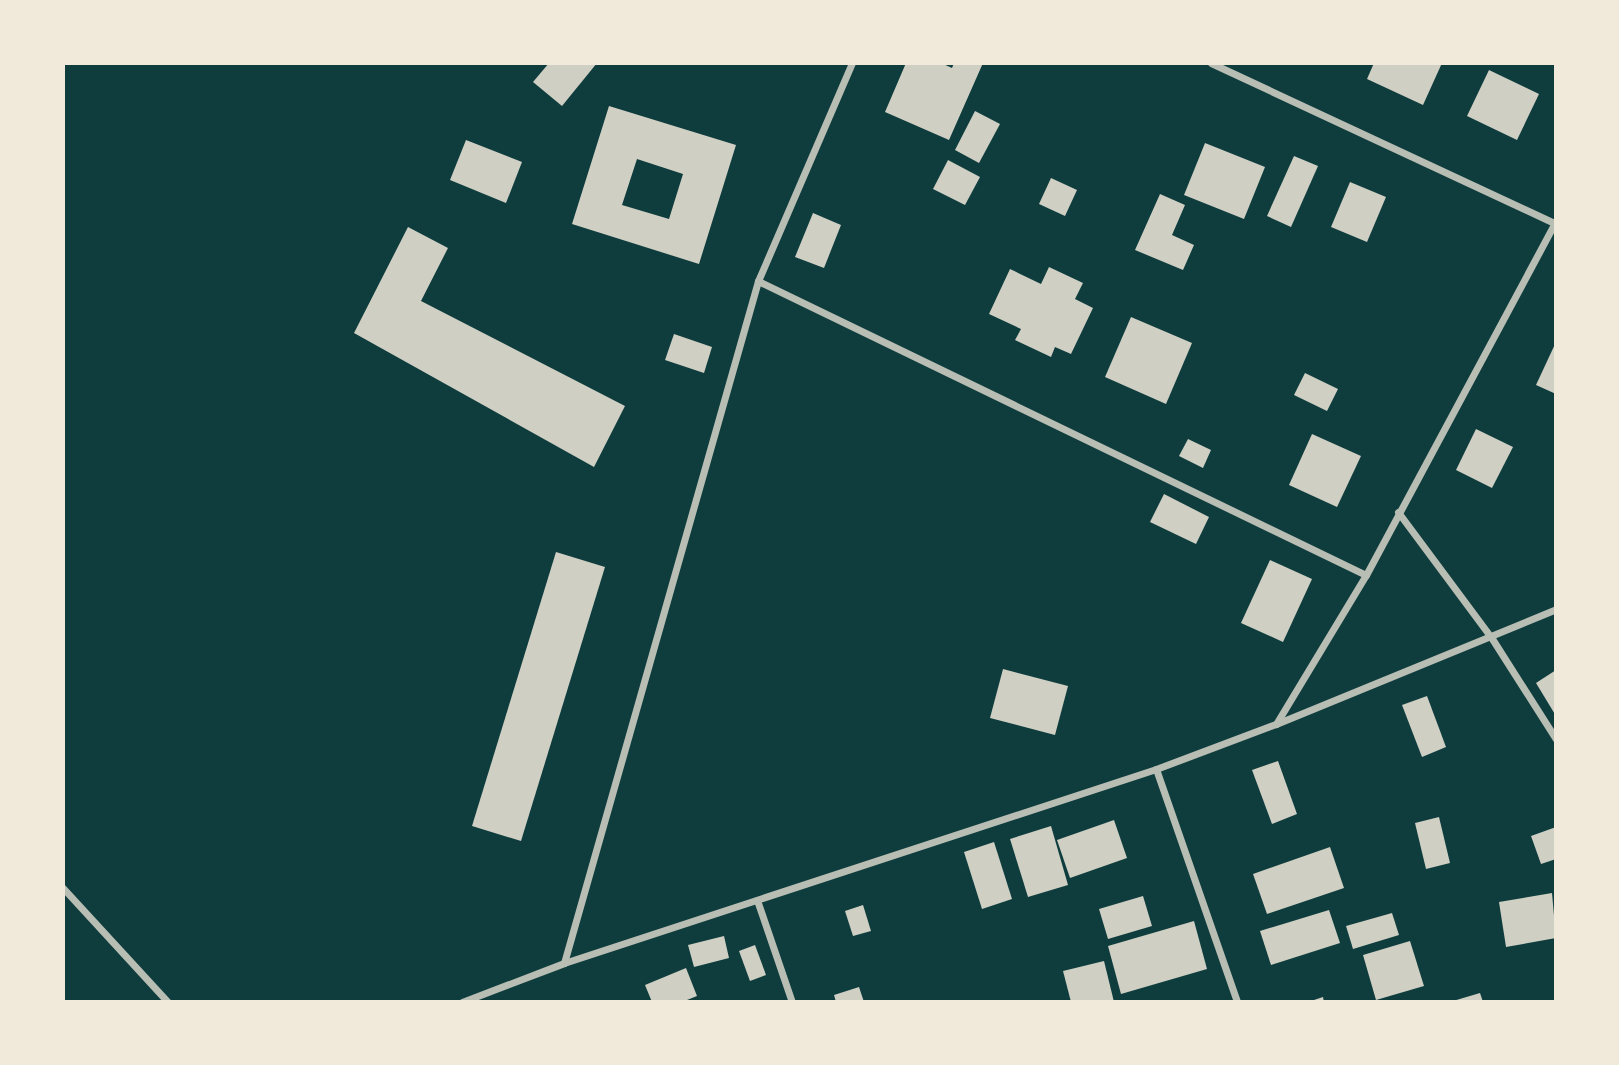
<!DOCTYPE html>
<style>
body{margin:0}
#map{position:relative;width:1619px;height:1065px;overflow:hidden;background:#0f3d3e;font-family:"PT Sans Narrow",sans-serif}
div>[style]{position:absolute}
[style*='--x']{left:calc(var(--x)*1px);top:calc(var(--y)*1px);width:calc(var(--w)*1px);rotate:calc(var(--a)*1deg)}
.building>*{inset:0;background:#cfcfc3}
.minor>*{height:7px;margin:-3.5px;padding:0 3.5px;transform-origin:3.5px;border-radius:3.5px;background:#b8beb3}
span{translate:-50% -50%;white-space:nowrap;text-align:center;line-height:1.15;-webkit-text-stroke:5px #f1e9da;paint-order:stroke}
.frame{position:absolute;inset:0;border:65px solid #f1e9da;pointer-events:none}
</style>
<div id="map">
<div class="building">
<div style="clip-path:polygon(549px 63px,597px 63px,562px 106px,533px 82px)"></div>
<div style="clip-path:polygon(906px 63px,941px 63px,952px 68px,954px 63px,983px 63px,949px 140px,885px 112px)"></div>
<div style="clip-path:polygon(1374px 63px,1442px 63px,1423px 105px,1367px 79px)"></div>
<div style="clip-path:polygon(1489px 70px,1539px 94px,1517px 140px,1467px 116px)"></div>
<div style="clip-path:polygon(evenodd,609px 106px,736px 145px,699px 264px,572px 224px,609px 106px,637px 159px,683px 174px,669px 219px,622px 205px,637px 159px)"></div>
<div style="clip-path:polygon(975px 111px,1000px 124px,979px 163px,955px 150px)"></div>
<div style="clip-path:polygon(466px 140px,522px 162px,506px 203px,450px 180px)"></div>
<div style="clip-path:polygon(1205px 143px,1265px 167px,1244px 219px,1184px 195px)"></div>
<div style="clip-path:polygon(1294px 156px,1318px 166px,1291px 227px,1267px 216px)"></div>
<div style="clip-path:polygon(948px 160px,980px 177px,965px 205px,933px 189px)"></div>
<div style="clip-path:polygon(1051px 178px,1077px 190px,1065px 216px,1039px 204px)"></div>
<div style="clip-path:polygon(1350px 182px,1386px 197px,1367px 242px,1331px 227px)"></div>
<div style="clip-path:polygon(1160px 194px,1185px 205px,1172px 235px,1194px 245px,1183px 270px,1135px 250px)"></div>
<div style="clip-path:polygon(813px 213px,841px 225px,824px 268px,795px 257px)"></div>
<div style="clip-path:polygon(408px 227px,448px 248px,421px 301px,625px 406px,594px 467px,354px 333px)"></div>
<div style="clip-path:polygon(1049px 267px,1083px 283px,1075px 299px,1093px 308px,1071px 354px,1055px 347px,1051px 357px,1015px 340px,1021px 329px,989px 314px,1010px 269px,1041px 284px)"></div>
<div style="clip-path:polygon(1131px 317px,1192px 343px,1166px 404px,1105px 377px)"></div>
<div style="clip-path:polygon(674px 334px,712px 347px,704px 373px,665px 360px)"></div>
<div style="clip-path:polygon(1556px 342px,1556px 394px,1536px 385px)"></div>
<div style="clip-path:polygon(1305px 373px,1338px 389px,1327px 411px,1294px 395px)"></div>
<div style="clip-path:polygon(1476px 429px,1513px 447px,1492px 488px,1456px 470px)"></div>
<div style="clip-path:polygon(1312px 434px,1361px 456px,1337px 507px,1289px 485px)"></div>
<div style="clip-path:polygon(1188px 439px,1211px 450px,1203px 468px,1179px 456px)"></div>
<div style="clip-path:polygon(1164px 494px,1209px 517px,1196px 544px,1150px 522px)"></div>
<div style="clip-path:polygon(556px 552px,605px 567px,521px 841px,472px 826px)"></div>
<div style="clip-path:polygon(1270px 560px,1312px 579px,1283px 642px,1241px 623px)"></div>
<div style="clip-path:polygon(1003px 669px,1068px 686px,1055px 735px,990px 718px)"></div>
<div style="clip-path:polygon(1556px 670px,1556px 716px,1536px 683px)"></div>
<div style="clip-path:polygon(1427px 696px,1446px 747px,1422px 757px,1402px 705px)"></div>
<div style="clip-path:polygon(1278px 761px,1297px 814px,1272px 824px,1252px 770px)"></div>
<div style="clip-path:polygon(1439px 817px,1450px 863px,1426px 869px,1415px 823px)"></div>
<div style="clip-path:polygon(1114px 820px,1127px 858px,1070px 878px,1057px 840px)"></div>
<div style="clip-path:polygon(1051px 826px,1068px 885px,1028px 897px,1010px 839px)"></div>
<div style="clip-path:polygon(1556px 827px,1556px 859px,1541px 864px,1531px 836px)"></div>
<div style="clip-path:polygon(994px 842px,1012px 899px,982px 909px,964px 852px)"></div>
<div style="clip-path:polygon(1330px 847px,1344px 888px,1267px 914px,1253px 874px)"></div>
<div style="clip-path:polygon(1552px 893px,1556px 938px,1506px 947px,1499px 902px)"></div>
<div style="clip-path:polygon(1143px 896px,1152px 926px,1108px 939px,1099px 909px)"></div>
<div style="clip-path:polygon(863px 905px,871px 931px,853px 936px,845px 911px)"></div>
<div style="clip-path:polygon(1329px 910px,1340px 943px,1271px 965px,1260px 931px)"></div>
<div style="clip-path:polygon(1392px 913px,1399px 935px,1353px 949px,1346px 926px)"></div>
<div style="clip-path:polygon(1194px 921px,1207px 969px,1121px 994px,1108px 946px)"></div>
<div style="clip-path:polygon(724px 936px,729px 958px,694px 967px,688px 945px)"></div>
<div style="clip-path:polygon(1410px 941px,1424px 986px,1376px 1000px,1363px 955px)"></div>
<div style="clip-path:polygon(755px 945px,766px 975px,750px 981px,739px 951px)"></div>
<div style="clip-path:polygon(1104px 961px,1114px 1002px,1071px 1002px,1063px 971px)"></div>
<div style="clip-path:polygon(686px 968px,697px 996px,682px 1002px,652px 1002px,645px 985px)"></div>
<div style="clip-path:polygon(859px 987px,864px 1002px,836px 1002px,834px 995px)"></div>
<div style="clip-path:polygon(1480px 993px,1483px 1002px,1453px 1002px,1453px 1001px)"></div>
<div style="clip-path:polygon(1323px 997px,1324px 1002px,1308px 1002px)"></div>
</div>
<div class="minor">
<div style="--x:1211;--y:63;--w:381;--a:25"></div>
<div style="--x:758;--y:281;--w:675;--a:25.81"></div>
<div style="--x:1398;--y:512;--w:156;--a:53.4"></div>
<div style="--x:1491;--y:637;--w:121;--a:57.5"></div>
<div style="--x:1276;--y:724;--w:303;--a:-22.3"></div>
<div style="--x:1156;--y:769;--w:247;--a:70.8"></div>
<div style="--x:63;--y:888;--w:155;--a:47.4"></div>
<div style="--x:757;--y:900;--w:108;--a:71.1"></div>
<div style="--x:564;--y:963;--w:709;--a:-74.12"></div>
<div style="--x:758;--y:281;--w:237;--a:-66.7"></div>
<div style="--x:462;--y:1002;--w:109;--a:-20.9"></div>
<div style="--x:564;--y:963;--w:623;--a:-18.14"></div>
<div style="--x:1156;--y:769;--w:128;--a:-20.6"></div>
<div style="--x:1276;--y:724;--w:174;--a:-58.9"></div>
<div style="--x:1366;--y:575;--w:402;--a:-61.8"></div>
</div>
<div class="frame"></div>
</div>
